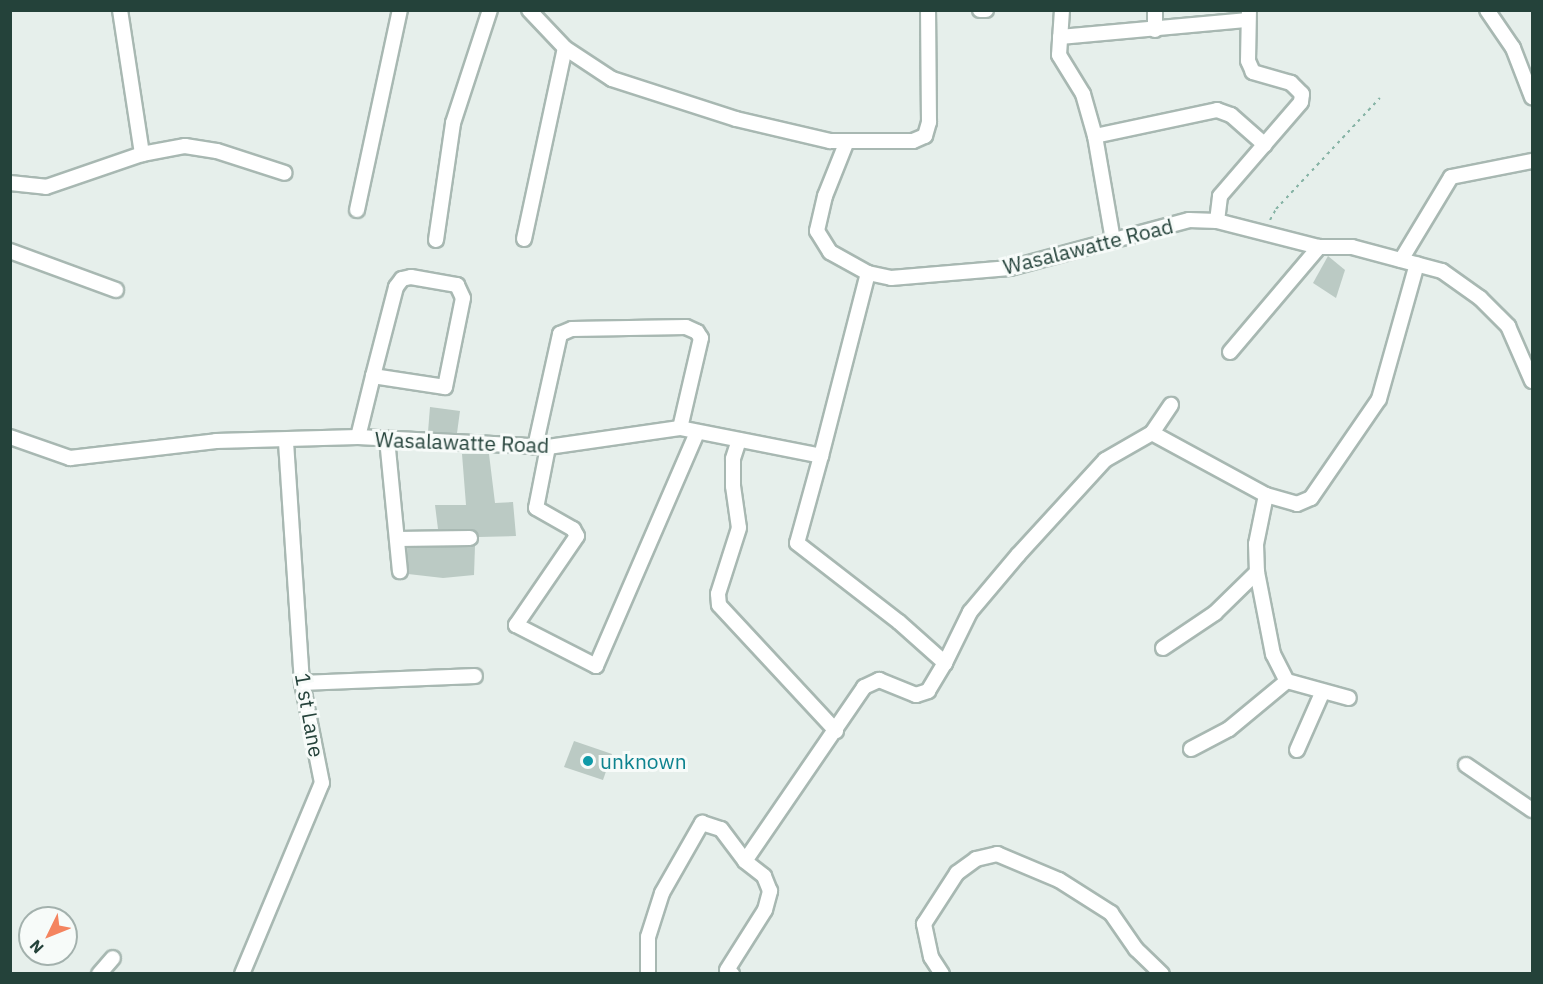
<!DOCTYPE html>
<style>
body{margin:0}
#map{position:relative;width:1543px;height:984px;overflow:hidden;background:#e6efeb;font-family:"IBM Plex Sans",sans-serif}
div>[style]{position:absolute}
[style*='--x']{left:calc(var(--x)*1px);top:calc(var(--y)*1px);width:calc(var(--w)*1px);rotate:calc(var(--a)*1deg)}
.building>*{inset:0;background:#bbcac4}
.path>*{height:2px;margin-top:-1px;transform-origin:0;background:repeating-linear-gradient(90deg,#86b3a5 0 3px,transparent 0 7.5px)}
.roads{filter:drop-shadow(2px 0 #a8b8b2) drop-shadow(-2px 0 #a8b8b2) drop-shadow(0 2px #a8b8b2) drop-shadow(0 -2px #a8b8b2)}
.street>*{height:14px;margin:-7px;padding:0 7px;transform-origin:7px;border-radius:7px;background:#fff}
.dots>*{width:16px;height:16px;translate:-50% -50%;box-sizing:border-box;border:3px solid #f7fbf9;border-radius:50%}
span{translate:-50% -50%;white-space:nowrap;text-align:center;line-height:1.15;-webkit-text-stroke:6px #f7fbf9;paint-order:stroke}
.street-label{font-size:21px;color:#24423a}
.culture-label{font-size:21px;color:#0d838f}
.left{translate:0 -50%;text-align:left}
.frame{position:absolute;inset:0;border:12px solid #24423a;pointer-events:none}
.north{position:absolute;left:18px;top:906px;width:60px;height:60px;box-sizing:border-box;background:#f7fbf9;border:2px solid #a3b1ad;border-radius:50%;rotate:227deg;font-size:16px;font-weight:700;line-height:24px;text-align:center;color:#24423a}
.north::after{content:'';display:block;margin:auto;width:21px;height:27px;background:#f4845f;clip-path:polygon(50% 0,100% 100%,50% 72%,0 100%)}
</style>
<div id="map">
<div class="building">
<div style="clip-path:polygon(1328px 256px,1345px 270px,1336px 298px,1313px 283px)"></div>
<div style="clip-path:polygon(430px 407px,460px 411px,457px 433px,428px 432px)"></div>
<div style="clip-path:polygon(462px 454px,489px 454px,495px 503px,513px 502px,516px 536px,479px 537px,470px 529px,438px 529px,435px 505px,466px 505px)"></div>
<div style="clip-path:polygon(475px 546px,474px 575px,443px 578px,408px 574px,407px 548px)"></div>
<div style="clip-path:polygon(574px 741px,612px 754px,603px 780px,564px 767px)"></div>
</div>
<div class="path">
<div style="--x:1270;--y:220;--w:13;--a:-61"></div>
<div style="--x:1276;--y:209;--w:152;--a:-46.9"></div>
</div>
<div class="roads">
<div class="street">
<div style="--x:120;--y:10;--w:146;--a:81.3"></div>
<div style="--x:529;--y:10;--w:52;--a:46.5"></div>
<div style="--x:565;--y:48;--w:56;--a:33.4"></div>
<div style="--x:612;--y:79;--w:130;--a:17.9"></div>
<div style="--x:736;--y:119;--w:97;--a:13.2"></div>
<div style="--x:830;--y:141;--w:83;--a:0"></div>
<div style="--x:913;--y:141;--w:13;--a:-23"></div>
<div style="--x:925;--y:136;--w:15;--a:-74"></div>
<div style="--x:929;--y:122;--w:112;--a:-90.5"></div>
<div style="--x:980;--y:10;--w:6;--a:0"></div>
<div style="--x:1062;--y:10;--w:45;--a:93.8"></div>
<div style="--x:1059;--y:55;--w:46;--a:58.4"></div>
<div style="--x:1083;--y:94;--w:44;--a:74.1"></div>
<div style="--x:1095;--y:136;--w:106;--a:80.2"></div>
<div style="--x:1155;--y:10;--w:20;--a:90"></div>
<div style="--x:1487;--y:10;--w:46;--a:55.6"></div>
<div style="--x:1513;--y:48;--w:53;--a:68.8"></div>
<div style="--x:1060;--y:37;--w:189;--a:-5.2"></div>
<div style="--x:1095;--y:136;--w:125;--a:-12"></div>
<div style="--x:1217;--y:110;--w:15;--a:20"></div>
<div style="--x:1231;--y:115;--w:45;--a:41.4"></div>
<div style="--x:847;--y:141;--w:59;--a:111.8"></div>
<div style="--x:825;--y:196;--w:36;--a:103"></div>
<div style="--x:817;--y:231;--w:25;--a:58"></div>
<div style="--x:830;--y:252;--w:43;--a:28.9"></div>
<div style="--x:10;--y:183;--w:36;--a:6"></div>
<div style="--x:46;--y:187;--w:102;--a:-19"></div>
<div style="--x:142;--y:154;--w:44;--a:-10.5"></div>
<div style="--x:185;--y:146;--w:32;--a:9"></div>
<div style="--x:217;--y:151;--w:71;--a:17.9"></div>
<div style="--x:357;--y:210;--w:205;--a:-77.9"></div>
<div style="--x:1217;--y:221;--w:25;--a:-83"></div>
<div style="--x:1220;--y:196;--w:124;--a:-49.2"></div>
<div style="--x:1301;--y:102;--w:8;--a:-83"></div>
<div style="--x:1302;--y:94;--w:16;--a:-135"></div>
<div style="--x:1291;--y:83;--w:40;--a:-164"></div>
<div style="--x:1253;--y:72;--w:12;--a:-114"></div>
<div style="--x:1248;--y:61;--w:51;--a:-88.9"></div>
<div style="--x:524;--y:239;--w:195;--a:-77.9"></div>
<div style="--x:436;--y:240;--w:118;--a:-81.7"></div>
<div style="--x:453;--y:123;--w:119;--a:-71.9"></div>
<div style="--x:10;--y:251;--w:113;--a:20.2"></div>
<div style="--x:1401;--y:260;--w:97;--a:-58.9"></div>
<div style="--x:1451;--y:177;--w:83;--a:-11.2"></div>
<div style="--x:1230;--y:352;--w:138;--a:-49.7"></div>
<div style="--x:1152;--y:433;--w:130;--a:28.5"></div>
<div style="--x:1266;--y:495;--w:32;--a:16"></div>
<div style="--x:1297;--y:504;--w:15;--a:-23"></div>
<div style="--x:1311;--y:498;--w:120;--a:-55.5"></div>
<div style="--x:1379;--y:399;--w:140;--a:-74.3"></div>
<div style="--x:10;--y:437;--w:64;--a:19.3"></div>
<div style="--x:70;--y:458;--w:147;--a:-6.6"></div>
<div style="--x:216;--y:441;--w:142;--a:-1.6"></div>
<div style="--x:358;--y:437;--w:190;--a:3"></div>
<div style="--x:548;--y:447;--w:133;--a:-8.2"></div>
<div style="--x:680;--y:428;--w:144;--a:11.2"></div>
<div style="--x:821;--y:456;--w:189;--a:-75.6"></div>
<div style="--x:868;--y:273;--w:24;--a:12"></div>
<div style="--x:891;--y:278;--w:119;--a:-4.8"></div>
<div style="--x:1010;--y:268;--w:185;--a:-15"></div>
<div style="--x:1189;--y:220;--w:28;--a:2"></div>
<div style="--x:1217;--y:221;--w:105;--a:14.3"></div>
<div style="--x:1319;--y:247;--w:33;--a:0"></div>
<div style="--x:1352;--y:247;--w:93;--a:14.9"></div>
<div style="--x:1442;--y:271;--w:47;--a:35.4"></div>
<div style="--x:1480;--y:298;--w:40;--a:45"></div>
<div style="--x:1508;--y:326;--w:60;--a:66.4"></div>
<div style="--x:358;--y:437;--w:63;--a:-76.2"></div>
<div style="--x:373;--y:376;--w:92;--a:-75.5"></div>
<div style="--x:396;--y:287;--w:10;--a:-53"></div>
<div style="--x:402;--y:279;--w:9;--a:-13"></div>
<div style="--x:411;--y:277;--w:47;--a:9.9"></div>
<div style="--x:457;--y:285;--w:14;--a:65"></div>
<div style="--x:463;--y:298;--w:91;--a:101.4"></div>
<div style="--x:445;--y:387;--w:73;--a:-171.3"></div>
<div style="--x:387;--y:439;--w:133;--a:84.4"></div>
<div style="--x:739;--y:440;--w:20;--a:108"></div>
<div style="--x:733;--y:459;--w:27;--a:90"></div>
<div style="--x:733;--y:486;--w:42;--a:81.9"></div>
<div style="--x:739;--y:528;--w:69;--a:107.7"></div>
<div style="--x:718;--y:594;--w:11;--a:85"></div>
<div style="--x:719;--y:605;--w:172;--a:47.1"></div>
<div style="--x:535;--y:447;--w:116;--a:-77.5"></div>
<div style="--x:560;--y:334;--w:13;--a:-23"></div>
<div style="--x:572;--y:329;--w:114;--a:-1"></div>
<div style="--x:686;--y:327;--w:12;--a:24"></div>
<div style="--x:697;--y:332;--w:7;--a:56"></div>
<div style="--x:701;--y:338;--w:92;--a:103.1"></div>
<div style="--x:548;--y:447;--w:62;--a:101.1"></div>
<div style="--x:536;--y:508;--w:43;--a:29.6"></div>
<div style="--x:573;--y:529;--w:8;--a:60"></div>
<div style="--x:577;--y:536;--w:108;--a:124.4"></div>
<div style="--x:516;--y:625;--w:90;--a:27.1"></div>
<div style="--x:596;--y:666;--w:254;--a:-66.6"></div>
<div style="--x:821;--y:456;--w:90;--a:105.4"></div>
<div style="--x:797;--y:543;--w:129;--a:37.8"></div>
<div style="--x:899;--y:622;--w:62;--a:41.7"></div>
<div style="--x:945;--y:663;--w:57;--a:-63.9"></div>
<div style="--x:970;--y:612;--w:75;--a:-49.9"></div>
<div style="--x:1018;--y:555;--w:129;--a:-47.5"></div>
<div style="--x:1105;--y:460;--w:54;--a:-29.9"></div>
<div style="--x:1152;--y:433;--w:34;--a:-56"></div>
<div style="--x:1266;--y:495;--w:50;--a:101.5"></div>
<div style="--x:1256;--y:544;--w:28;--a:88"></div>
<div style="--x:1257;--y:572;--w:84;--a:79"></div>
<div style="--x:1273;--y:654;--w:30;--a:63"></div>
<div style="--x:1287;--y:681;--w:64;--a:15.3"></div>
<div style="--x:397;--y:539;--w:73;--a:-0.8"></div>
<div style="--x:1163;--y:648;--w:63;--a:-33.9"></div>
<div style="--x:1215;--y:613;--w:59;--a:-44.3"></div>
<div style="--x:302;--y:683;--w:173;--a:-2.3"></div>
<div style="--x:1191;--y:749;--w:43;--a:-27.8"></div>
<div style="--x:1229;--y:729;--w:75;--a:-39.6"></div>
<div style="--x:1297;--y:750;--w:64;--a:-66.2"></div>
<div style="--x:1466;--y:765;--w:80;--a:34.3"></div>
<div style="--x:99;--y:974;--w:21;--a:-49"></div>
<div style="--x:242;--y:974;--w:207;--a:-67.3"></div>
<div style="--x:322;--y:783;--w:102;--a:-101.3"></div>
<div style="--x:302;--y:683;--w:242;--a:-93.8"></div>
<div style="--x:648;--y:974;--w:37;--a:-90"></div>
<div style="--x:648;--y:937;--w:46;--a:-72.3"></div>
<div style="--x:662;--y:893;--w:81;--a:-60.3"></div>
<div style="--x:702;--y:823;--w:20;--a:18"></div>
<div style="--x:721;--y:829;--w:40;--a:53"></div>
<div style="--x:745;--y:861;--w:211;--a:-55.6"></div>
<div style="--x:864;--y:687;--w:17;--a:-25"></div>
<div style="--x:879;--y:680;--w:40;--a:22"></div>
<div style="--x:916;--y:695;--w:13;--a:-18"></div>
<div style="--x:928;--y:691;--w:33;--a:-59"></div>
<div style="--x:732;--y:974;--w:6;--a:-141"></div>
<div style="--x:727;--y:970;--w:71;--a:-57.7"></div>
<div style="--x:765;--y:910;--w:20;--a:-75"></div>
<div style="--x:770;--y:891;--w:16;--a:-112"></div>
<div style="--x:764;--y:876;--w:24;--a:-142"></div>
<div style="--x:942;--y:974;--w:20;--a:-123"></div>
<div style="--x:931;--y:957;--w:34;--a:-102"></div>
<div style="--x:924;--y:924;--w:61;--a:-57.1"></div>
<div style="--x:957;--y:873;--w:24;--a:-36"></div>
<div style="--x:976;--y:859;--w:22;--a:-13"></div>
<div style="--x:997;--y:854;--w:67;--a:22.8"></div>
<div style="--x:1059;--y:880;--w:62;--a:32.4"></div>
<div style="--x:1111;--y:913;--w:44;--a:55.2"></div>
<div style="--x:1136;--y:949;--w:36;--a:44"></div>
</div>
</div>
<div class="dots">
<div style="left:588px;top:761px;background:#0f9aa8"></div>
</div>
<div class="street-label">
<span style="left:1088px;top:246px;rotate:-14deg">Wasalawatte Road</span>
<span style="left:462px;top:442px;rotate:2deg">Wasalawatte Road</span>
<span style="left:310px;top:715px;rotate:80deg">1 st Lane</span>
</div>
<div class="culture-label">
<span class="left" style="left:600px;top:761px">unknown</span>
</div>
<div class="frame"></div>
<div class="north">N</div>
</div>
